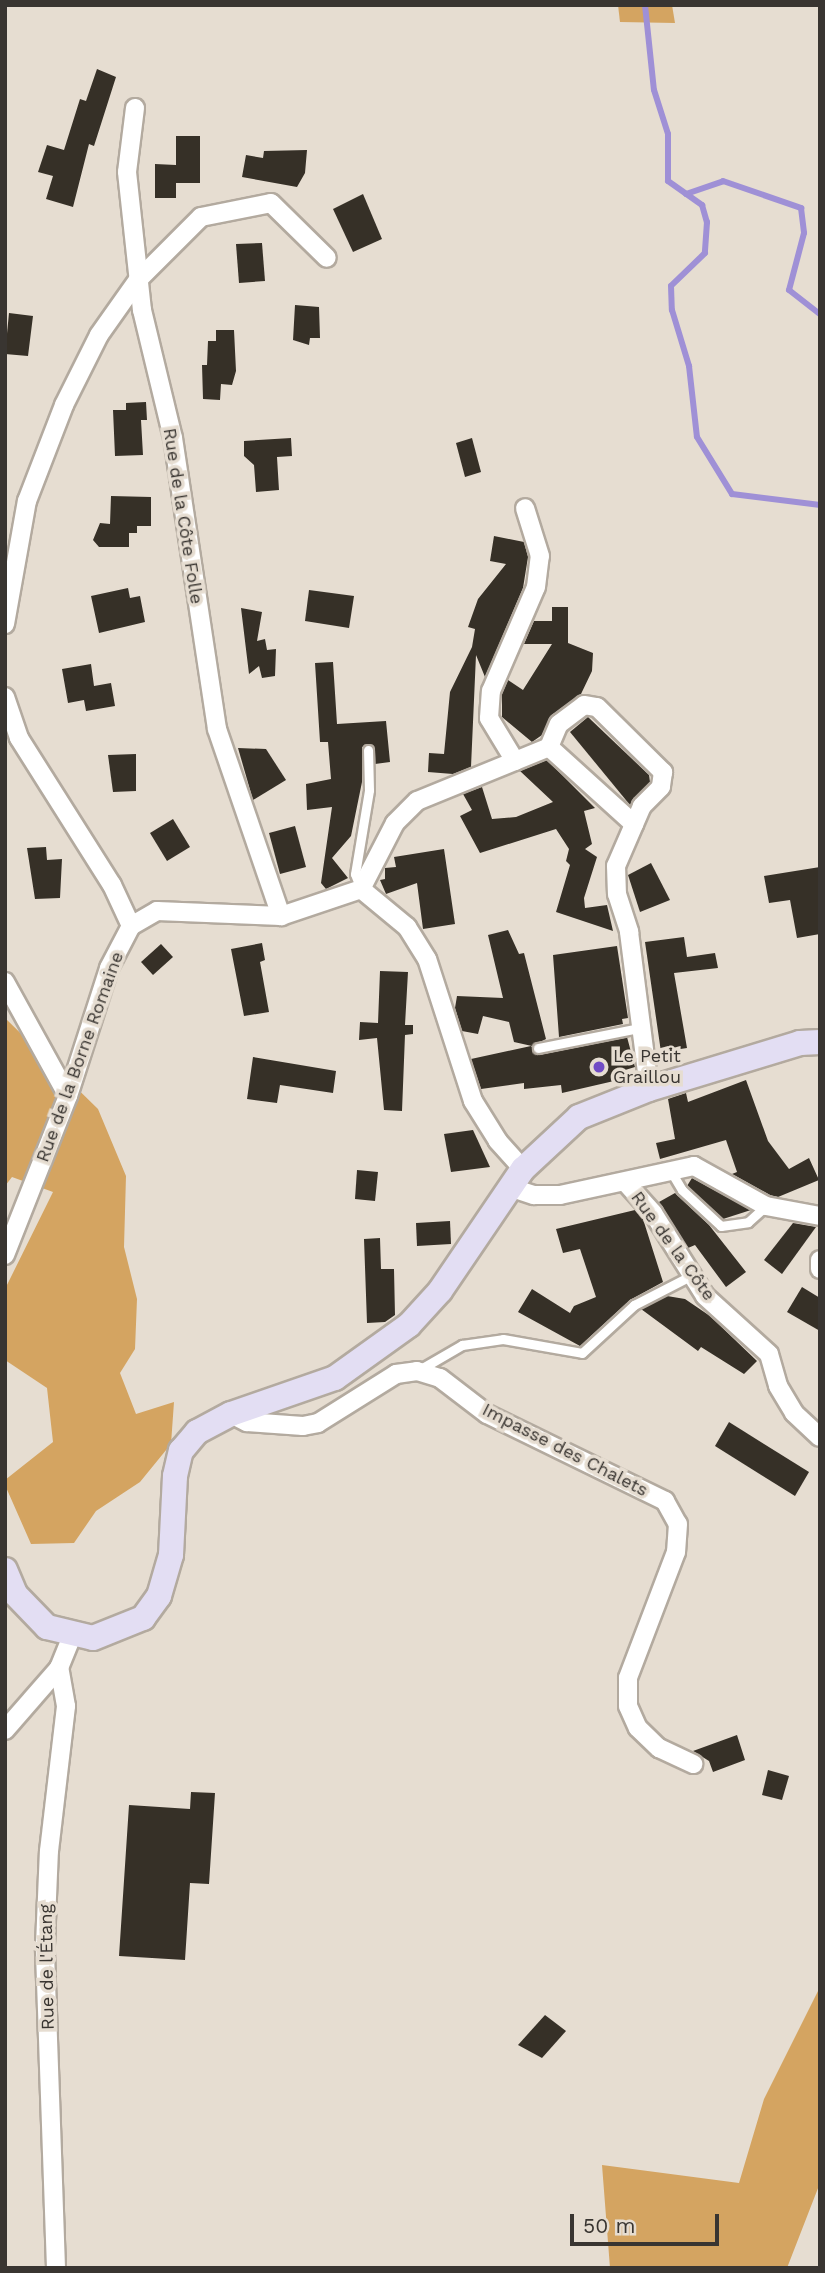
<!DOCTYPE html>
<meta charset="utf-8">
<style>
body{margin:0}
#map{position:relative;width:825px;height:2273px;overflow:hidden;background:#e6ddd1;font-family:"Work Sans",sans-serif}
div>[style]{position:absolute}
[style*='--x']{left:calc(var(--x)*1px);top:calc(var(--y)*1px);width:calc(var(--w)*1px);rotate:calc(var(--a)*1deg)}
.forest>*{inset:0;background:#d4a461}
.stream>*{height:6px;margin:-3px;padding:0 3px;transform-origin:3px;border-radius:3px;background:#9f90d6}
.building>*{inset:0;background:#363027}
.roads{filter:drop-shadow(2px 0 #b3aa9f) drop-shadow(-2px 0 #b3aa9f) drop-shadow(0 2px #b3aa9f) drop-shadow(0 -2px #b3aa9f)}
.lane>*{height:9px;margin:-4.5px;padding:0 4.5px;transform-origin:4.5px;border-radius:4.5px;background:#fff}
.street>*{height:18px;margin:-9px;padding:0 9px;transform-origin:9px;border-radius:9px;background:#fff}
.secondary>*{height:24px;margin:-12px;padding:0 12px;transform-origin:12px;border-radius:12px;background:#e3def3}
.dots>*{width:19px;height:19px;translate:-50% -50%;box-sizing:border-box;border:4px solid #e6ddd1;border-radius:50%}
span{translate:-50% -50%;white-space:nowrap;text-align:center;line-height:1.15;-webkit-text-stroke:7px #e6ddd1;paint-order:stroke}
.street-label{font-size:18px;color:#393531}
.poi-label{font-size:18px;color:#393531}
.left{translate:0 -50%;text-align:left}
.frame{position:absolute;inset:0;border:7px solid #393531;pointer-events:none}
.scale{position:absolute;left:570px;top:2214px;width:149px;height:32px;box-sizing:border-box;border:4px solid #393531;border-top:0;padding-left:9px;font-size:21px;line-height:24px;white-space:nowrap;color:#393531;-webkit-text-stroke:5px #e6ddd1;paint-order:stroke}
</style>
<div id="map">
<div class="forest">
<div style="clip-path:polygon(618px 5px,672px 5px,675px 23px,620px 22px)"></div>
<div style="clip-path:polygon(5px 1018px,98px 1109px,126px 1176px,124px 1247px,137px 1299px,135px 1349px,120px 1373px,136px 1414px,174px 1402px,171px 1444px,140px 1482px,96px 1511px,74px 1543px,31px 1544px,5px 1485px,5px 1480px,53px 1442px,47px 1388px,5px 1360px,5px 1289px,53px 1192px,12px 1177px,5px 1186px)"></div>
<div style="clip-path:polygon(820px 1987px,820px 2183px,787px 2268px,610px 2268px,602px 2165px,739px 2183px,764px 2099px)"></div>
</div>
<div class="stream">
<div style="--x:645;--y:5;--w:85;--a:84"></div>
<div style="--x:654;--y:90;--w:46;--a:72.3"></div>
<div style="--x:668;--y:134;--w:47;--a:90"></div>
<div style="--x:668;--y:181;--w:42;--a:35.2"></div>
<div style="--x:702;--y:205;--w:18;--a:74"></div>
<div style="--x:707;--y:222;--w:31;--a:94"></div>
<div style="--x:705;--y:253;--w:47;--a:135.9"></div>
<div style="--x:671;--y:286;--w:24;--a:88"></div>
<div style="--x:672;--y:310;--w:59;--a:73.1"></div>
<div style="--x:689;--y:366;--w:71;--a:83.6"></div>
<div style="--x:697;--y:437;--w:67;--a:58.4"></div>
<div style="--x:732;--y:494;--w:89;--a:7.1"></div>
<div style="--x:686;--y:194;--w:39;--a:-19"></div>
<div style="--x:723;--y:181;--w:83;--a:19.1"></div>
<div style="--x:801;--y:208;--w:25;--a:83"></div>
<div style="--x:804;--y:233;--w:59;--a:104.7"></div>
<div style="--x:789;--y:290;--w:39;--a:38"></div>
</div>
<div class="building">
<div style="clip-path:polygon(97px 69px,116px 77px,94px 146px,89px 144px,73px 207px,46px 199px,53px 176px,38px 172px,47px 145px,64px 150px,80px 99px,86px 101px)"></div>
<div style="clip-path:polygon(176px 136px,200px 136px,200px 183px,176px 183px,176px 198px,155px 198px,155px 164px,176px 165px)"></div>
<div style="clip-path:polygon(307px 150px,305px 173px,297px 187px,242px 177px,246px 155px,263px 158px,264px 151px)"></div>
<div style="clip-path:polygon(363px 194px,382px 239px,353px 252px,333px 209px)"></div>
<div style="clip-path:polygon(262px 243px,265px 281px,239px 283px,236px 244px)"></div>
<div style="clip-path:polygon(295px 305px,319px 307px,320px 338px,310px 338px,309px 345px,293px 340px)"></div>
<div style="clip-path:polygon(9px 313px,33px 316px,28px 356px,5px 354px)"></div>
<div style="clip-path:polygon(216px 330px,234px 330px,236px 371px,232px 385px,221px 384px,220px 400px,203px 399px,202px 365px,207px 365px,208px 341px,216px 341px)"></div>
<div style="clip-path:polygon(146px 402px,147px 420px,141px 420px,143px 455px,115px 456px,113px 410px,126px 410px,126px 403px)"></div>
<div style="clip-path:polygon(291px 438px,292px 456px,277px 457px,279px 490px,256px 492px,254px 465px,244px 456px,244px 441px)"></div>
<div style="clip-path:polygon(472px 438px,481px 472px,465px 477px,456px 443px)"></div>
<div style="clip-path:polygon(111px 496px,151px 497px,151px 526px,137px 526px,137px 533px,129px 533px,129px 547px,99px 547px,93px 540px,100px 523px,110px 524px)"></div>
<div style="clip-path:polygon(494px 536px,524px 542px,528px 557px,523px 588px,485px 677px,476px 655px,471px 767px,453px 774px,428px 772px,429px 753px,444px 754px,450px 692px,472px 647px,475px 629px,468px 627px,478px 599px,506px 564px,490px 561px)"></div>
<div style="clip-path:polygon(128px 588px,130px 598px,140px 596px,145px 622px,99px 633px,91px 596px)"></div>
<div style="clip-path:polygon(309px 590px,354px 596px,349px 628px,305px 621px)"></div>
<div style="clip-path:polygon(552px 607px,568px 607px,568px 643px,593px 653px,592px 671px,581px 694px,552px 715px,542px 735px,532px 742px,502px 717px,502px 694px,508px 680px,523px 690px,552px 644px,524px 644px,534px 621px,552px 621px)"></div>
<div style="clip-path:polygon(241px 608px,262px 612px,257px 641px,265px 639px,267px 650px,276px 649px,275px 676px,262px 678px,259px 666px,249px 674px)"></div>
<div style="clip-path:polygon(333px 662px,337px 724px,386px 721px,390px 762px,375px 764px,374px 746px,362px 747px,362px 782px,351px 836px,332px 858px,348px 878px,326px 889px,321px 883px,332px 807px,307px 810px,306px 784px,331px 779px,328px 742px,320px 742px,315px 663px)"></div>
<div style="clip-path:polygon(91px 664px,94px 686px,111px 683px,115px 706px,86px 711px,84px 700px,68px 703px,62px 669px)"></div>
<div style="clip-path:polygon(588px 717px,649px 775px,650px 782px,630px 805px,570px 732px)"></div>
<div style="clip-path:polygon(238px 748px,266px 749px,286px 780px,253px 800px)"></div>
<div style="clip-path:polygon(136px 754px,136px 791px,113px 792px,108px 755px)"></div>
<div style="clip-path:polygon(547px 760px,595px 808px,584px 811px,592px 844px,585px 849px,597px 857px,584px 898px,585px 908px,607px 905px,613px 931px,556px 912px,570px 865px,566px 861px,569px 849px,556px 829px,480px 853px,460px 816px,472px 810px,463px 794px,482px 787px,492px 819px,516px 817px,553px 802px,520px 771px)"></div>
<div style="clip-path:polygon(173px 819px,190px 847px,167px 861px,150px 833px)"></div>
<div style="clip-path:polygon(295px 826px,306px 867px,280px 874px,269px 833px)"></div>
<div style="clip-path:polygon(46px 847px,47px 860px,62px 859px,60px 898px,35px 899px,27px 848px)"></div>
<div style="clip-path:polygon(444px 849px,455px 924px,423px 929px,417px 883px,386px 894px,380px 880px,385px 879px,385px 868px,396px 867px,394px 857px)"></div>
<div style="clip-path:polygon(651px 863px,670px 900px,640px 912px,628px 875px)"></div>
<div style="clip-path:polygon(820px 867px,820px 934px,797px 938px,790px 900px,769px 903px,764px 876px)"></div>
<div style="clip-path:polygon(508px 930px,519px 954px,524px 953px,546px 1039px,532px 1046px,514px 1042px,509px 1022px,483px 1016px,478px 1034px,462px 1031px,455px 1008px,457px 996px,503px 998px,488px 935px)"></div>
<div style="clip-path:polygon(684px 937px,687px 957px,715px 953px,718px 968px,674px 973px,687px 1048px,661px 1052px,645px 942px)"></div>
<div style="clip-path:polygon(262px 943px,265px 960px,260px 962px,269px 1012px,244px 1016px,231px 949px)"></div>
<div style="clip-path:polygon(161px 944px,173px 957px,153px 975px,141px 962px)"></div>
<div style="clip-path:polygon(617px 946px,628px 1018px,622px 1019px,623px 1024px,559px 1037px,553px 955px)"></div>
<div style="clip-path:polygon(380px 971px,408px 972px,405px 1025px,413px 1025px,413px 1034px,405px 1035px,402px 1111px,384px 1110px,377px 1038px,359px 1040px,360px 1022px,378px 1023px)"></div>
<div style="clip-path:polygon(627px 1037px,635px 1067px,612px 1074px,614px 1081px,562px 1093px,561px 1085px,524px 1089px,524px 1083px,481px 1089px,471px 1059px,531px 1046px,539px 1055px)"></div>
<div style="clip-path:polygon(253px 1057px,336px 1071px,333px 1093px,280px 1085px,277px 1103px,247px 1099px)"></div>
<div style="clip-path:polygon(746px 1080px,768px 1141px,789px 1169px,809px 1158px,819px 1180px,778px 1197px,770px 1195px,732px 1174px,737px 1172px,726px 1140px,660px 1159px,656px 1143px,675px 1139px,668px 1099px,686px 1093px,688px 1102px)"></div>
<div style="clip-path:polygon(473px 1130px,490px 1167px,451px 1172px,444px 1134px)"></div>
<div style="clip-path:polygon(357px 1170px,378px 1172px,375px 1201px,355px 1199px)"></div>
<div style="clip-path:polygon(692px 1178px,751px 1210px,723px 1219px,687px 1186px)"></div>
<div style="clip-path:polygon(675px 1193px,709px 1225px,746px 1272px,726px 1287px,695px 1245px,688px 1248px,659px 1202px)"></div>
<div style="clip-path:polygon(635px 1210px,643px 1219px,663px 1282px,630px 1300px,580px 1346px,518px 1312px,532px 1289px,570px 1313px,574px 1306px,596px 1297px,580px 1249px,563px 1253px,556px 1229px)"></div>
<div style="clip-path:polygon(450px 1221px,451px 1244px,417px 1246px,416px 1223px)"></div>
<div style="clip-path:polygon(793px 1223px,816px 1227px,782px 1274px,764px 1260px)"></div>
<div style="clip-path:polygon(380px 1238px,381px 1269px,394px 1269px,395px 1315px,385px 1322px,367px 1323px,364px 1239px)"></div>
<div style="clip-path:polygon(802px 1287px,820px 1298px,820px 1331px,787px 1312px)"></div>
<div style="clip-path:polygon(667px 1296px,685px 1299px,710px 1316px,757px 1361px,744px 1374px,701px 1347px,698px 1351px,641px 1309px)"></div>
<div style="clip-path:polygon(729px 1422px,809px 1472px,795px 1496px,715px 1446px)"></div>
<div style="clip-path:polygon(737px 1735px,745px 1760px,713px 1772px,709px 1761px,693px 1751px)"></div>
<div style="clip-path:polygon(768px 1770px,789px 1776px,782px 1800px,762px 1795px)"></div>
<div style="clip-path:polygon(191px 1792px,215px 1793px,209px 1884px,190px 1883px,185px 1960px,119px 1956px,129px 1805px,190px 1809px)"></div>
<div style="clip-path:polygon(545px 2015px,566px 2031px,542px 2058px,518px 2045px)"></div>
</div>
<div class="roads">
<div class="lane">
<div style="--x:361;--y:889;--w:16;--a:-112"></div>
<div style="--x:355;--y:874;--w:85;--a:-80.5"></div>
<div style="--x:369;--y:790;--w:40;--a:-91.4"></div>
<div style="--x:538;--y:1048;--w:103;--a:-11.2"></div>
<div style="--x:670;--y:1170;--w:23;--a:59"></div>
<div style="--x:682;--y:1190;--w:53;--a:42.7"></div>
<div style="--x:721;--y:1226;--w:27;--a:-8"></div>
<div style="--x:748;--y:1222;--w:24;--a:-42"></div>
<div style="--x:419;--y:1370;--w:50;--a:-30.2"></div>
<div style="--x:462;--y:1345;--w:41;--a:-8.3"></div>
<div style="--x:503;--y:1339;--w:80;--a:10"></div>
<div style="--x:582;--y:1353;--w:71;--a:-42.7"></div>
<div style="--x:634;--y:1305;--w:65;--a:-27.3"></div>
</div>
<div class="street">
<div style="--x:135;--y:108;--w:64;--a:97.1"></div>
<div style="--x:127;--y:172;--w:139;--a:83.8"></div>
<div style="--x:142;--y:310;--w:132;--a:76.4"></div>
<div style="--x:173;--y:438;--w:294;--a:81.4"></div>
<div style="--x:217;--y:729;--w:198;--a:71.1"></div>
<div style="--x:5;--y:624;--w:125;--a:-79.9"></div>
<div style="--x:27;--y:501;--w:103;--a:-68.9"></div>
<div style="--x:64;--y:405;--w:78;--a:-63.4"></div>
<div style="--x:99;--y:335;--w:67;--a:-54.7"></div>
<div style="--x:138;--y:280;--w:89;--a:-45"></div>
<div style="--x:201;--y:217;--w:71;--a:-11.3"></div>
<div style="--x:271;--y:203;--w:78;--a:44.5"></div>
<div style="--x:5;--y:697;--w:43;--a:71.1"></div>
<div style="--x:19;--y:738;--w:174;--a:57.7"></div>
<div style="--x:112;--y:885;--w:45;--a:65.1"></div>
<div style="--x:549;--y:747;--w:25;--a:-67"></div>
<div style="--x:559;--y:724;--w:31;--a:-37"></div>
<div style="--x:584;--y:705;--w:13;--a:9"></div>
<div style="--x:597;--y:707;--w:93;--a:44.6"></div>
<div style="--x:663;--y:772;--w:15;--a:98"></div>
<div style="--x:661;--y:787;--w:27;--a:135"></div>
<div style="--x:642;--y:806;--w:65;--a:113.4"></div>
<div style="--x:616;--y:866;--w:28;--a:88"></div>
<div style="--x:617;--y:894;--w:40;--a:72"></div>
<div style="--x:629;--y:932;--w:158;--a:82.7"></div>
<div style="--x:515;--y:761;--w:50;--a:-121.2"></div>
<div style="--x:489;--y:718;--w:27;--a:-86"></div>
<div style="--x:491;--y:691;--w:113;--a:-66.6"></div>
<div style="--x:536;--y:587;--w:31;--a:-83"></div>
<div style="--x:540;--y:556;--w:50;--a:-107.4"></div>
<div style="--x:5;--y:982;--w:130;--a:61.1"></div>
<div style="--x:523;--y:1169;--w:38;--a:-132"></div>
<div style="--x:498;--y:1141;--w:47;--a:-122"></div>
<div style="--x:473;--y:1101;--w:149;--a:-107.9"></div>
<div style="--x:427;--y:959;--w:38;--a:-122"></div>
<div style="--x:407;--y:927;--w:60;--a:-140.4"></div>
<div style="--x:361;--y:889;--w:74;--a:-62.7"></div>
<div style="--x:395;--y:823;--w:31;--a:-45"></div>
<div style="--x:417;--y:801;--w:143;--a:-22.2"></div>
<div style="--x:549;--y:747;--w:115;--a:42.2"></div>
<div style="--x:627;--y:1184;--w:39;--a:48"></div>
<div style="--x:653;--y:1213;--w:98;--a:57.9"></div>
<div style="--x:705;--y:1296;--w:86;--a:42.2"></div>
<div style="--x:769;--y:1354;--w:33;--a:74"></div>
<div style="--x:778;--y:1386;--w:31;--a:59"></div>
<div style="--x:794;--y:1413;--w:35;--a:43"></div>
<div style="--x:512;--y:1188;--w:23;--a:18"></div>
<div style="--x:534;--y:1195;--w:26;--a:0"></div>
<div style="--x:560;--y:1195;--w:137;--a:-12.2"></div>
<div style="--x:694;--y:1166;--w:82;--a:29.1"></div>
<div style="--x:766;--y:1206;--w:55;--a:10.5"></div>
<div style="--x:5;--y:1255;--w:171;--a:-68.4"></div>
<div style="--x:68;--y:1096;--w:134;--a:-72.2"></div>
<div style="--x:109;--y:968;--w:47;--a:-62.4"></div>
<div style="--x:131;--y:926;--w:30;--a:-30"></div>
<div style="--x:157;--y:911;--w:124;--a:2.3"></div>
<div style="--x:281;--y:916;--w:84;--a:-18.6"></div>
<div style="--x:820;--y:1260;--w:9;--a:90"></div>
<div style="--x:231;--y:1414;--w:18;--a:27"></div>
<div style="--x:247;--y:1422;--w:56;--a:4.1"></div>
<div style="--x:303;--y:1426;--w:15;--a:-11"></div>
<div style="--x:318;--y:1423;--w:92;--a:-32.1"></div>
<div style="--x:396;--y:1374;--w:21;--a:-8"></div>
<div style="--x:417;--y:1371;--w:24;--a:17"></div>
<div style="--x:440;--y:1378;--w:59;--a:37.5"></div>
<div style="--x:487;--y:1414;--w:198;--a:26"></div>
<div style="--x:665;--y:1501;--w:26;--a:61"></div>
<div style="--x:678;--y:1524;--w:28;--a:94"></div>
<div style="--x:676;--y:1552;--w:135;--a:110.9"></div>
<div style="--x:628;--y:1678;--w:28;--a:90"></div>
<div style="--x:628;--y:1706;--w:24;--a:66"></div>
<div style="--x:638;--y:1728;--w:29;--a:44"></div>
<div style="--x:659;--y:1748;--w:38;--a:25"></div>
<div style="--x:5;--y:1730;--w:82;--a:-48.9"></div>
<div style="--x:59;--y:1668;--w:35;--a:-68"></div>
<div style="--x:56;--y:2268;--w:323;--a:-92"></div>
<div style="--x:45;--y:1945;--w:94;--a:-87.6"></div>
<div style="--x:49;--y:1851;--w:146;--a:-83.3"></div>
<div style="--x:66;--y:1706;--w:39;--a:-100"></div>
</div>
<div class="secondary">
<div style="--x:5;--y:1570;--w:26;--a:67"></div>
<div style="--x:15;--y:1594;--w:46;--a:45.9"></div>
<div style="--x:47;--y:1627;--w:47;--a:13.4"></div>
<div style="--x:93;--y:1638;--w:54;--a:-21.8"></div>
<div style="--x:143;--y:1618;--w:27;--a:-54"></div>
<div style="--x:159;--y:1596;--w:43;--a:-73.7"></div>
<div style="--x:171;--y:1555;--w:79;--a:-87.1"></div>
<div style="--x:175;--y:1476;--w:26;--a:-77"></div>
<div style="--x:181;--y:1451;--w:25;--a:-50"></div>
<div style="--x:197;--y:1432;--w:38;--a:-28"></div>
<div style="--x:231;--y:1414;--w:110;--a:-19.1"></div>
<div style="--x:335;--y:1378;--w:91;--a:-35.6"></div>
<div style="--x:409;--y:1325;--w:46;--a:-47.6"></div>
<div style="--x:440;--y:1291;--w:148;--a:-55.8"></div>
<div style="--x:523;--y:1169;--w:76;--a:-42.9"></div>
<div style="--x:579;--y:1117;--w:75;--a:-21.8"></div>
<div style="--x:649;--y:1089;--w:158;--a:-16.9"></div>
<div style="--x:800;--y:1043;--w:20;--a:-3"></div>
</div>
</div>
<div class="dots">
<div style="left:599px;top:1067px;background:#714cc5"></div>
</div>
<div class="street-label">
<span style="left:183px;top:516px;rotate:81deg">Rue de la Côte Folle</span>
<span style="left:80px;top:1057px;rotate:-70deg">Rue de la Borne Romaine</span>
<span style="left:673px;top:1246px;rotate:54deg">Rue de la Côte</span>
<span style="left:565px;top:1450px;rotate:27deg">Impasse des Chalets</span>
<span style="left:47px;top:1967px;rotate:-91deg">Rue de l'Étang</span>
</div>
<div class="poi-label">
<span class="left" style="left:613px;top:1067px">Le Petit<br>Graillou</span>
</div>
<div class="frame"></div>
<div class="scale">50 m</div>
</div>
